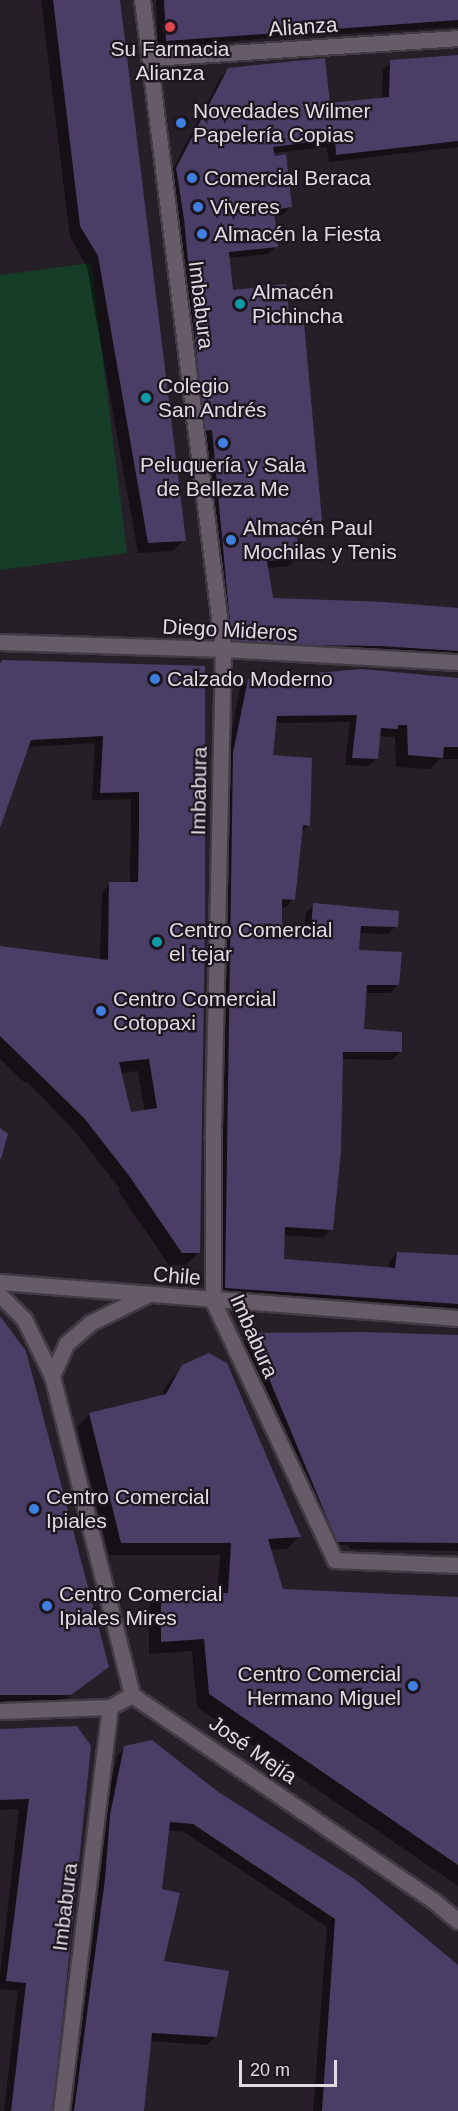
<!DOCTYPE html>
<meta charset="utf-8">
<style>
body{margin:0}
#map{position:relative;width:458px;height:2111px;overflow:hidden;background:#261f28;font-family:Helvetica,sans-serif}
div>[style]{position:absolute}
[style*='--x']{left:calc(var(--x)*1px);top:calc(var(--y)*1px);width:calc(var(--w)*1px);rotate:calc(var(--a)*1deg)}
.green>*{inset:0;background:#153d27}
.shadow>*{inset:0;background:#0007}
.building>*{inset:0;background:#4a3e66}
.roads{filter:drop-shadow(2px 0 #413b43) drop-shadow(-2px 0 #413b43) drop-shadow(0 2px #413b43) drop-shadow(0 -2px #413b43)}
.lane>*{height:15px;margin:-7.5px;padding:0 7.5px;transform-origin:7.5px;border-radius:7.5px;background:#655c67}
.street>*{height:15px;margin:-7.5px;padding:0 7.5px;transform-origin:7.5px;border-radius:7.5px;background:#655c67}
.secondary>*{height:15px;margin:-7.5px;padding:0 7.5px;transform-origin:7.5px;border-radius:7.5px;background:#655c67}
.dots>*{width:16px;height:16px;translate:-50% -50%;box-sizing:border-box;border:3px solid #1d161f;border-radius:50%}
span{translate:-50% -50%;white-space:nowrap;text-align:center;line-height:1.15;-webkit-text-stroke:4.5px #1d161f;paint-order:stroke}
.street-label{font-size:21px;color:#e0dbe2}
.poi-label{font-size:21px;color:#e0dbe2}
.left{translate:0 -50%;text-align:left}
.right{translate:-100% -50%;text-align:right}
.scale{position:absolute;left:239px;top:2060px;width:98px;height:27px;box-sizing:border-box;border:3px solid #e0dbe2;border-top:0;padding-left:8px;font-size:18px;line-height:21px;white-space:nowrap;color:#e0dbe2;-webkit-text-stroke:4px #1d161f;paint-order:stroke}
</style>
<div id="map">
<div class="green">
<div style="clip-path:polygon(91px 263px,127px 553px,0 570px,0 275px)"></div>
</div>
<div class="shadow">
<div style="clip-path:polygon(41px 0,119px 0,184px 540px,173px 551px,138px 553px,87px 267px,70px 237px)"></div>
<div style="clip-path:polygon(156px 0,458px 0,458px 27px,270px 38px,158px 48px)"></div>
<div style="clip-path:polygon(458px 57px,458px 147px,329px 162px,327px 147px,273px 153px,291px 207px,282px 215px,274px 216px,277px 246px,268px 254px,229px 258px,232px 291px,288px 315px,321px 520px,312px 528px,295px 530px,297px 558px,289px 566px,267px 568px,271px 599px,458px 609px,458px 662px,225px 651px,205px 438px,196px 438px,169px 177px,220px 78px,229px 69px,329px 105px,382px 99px,383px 70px,391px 62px)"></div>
<div style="clip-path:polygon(evenodd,0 665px,203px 668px,199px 1252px,186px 1265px,169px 1265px,118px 1191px,120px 1189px,73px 1129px,27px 1082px,24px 1082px,0 1059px,0 948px,100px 960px,102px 892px,110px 884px,130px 883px,131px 799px,92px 800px,95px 743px,27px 747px,0 825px,0 665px,138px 1071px,145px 1112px,130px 1114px,120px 1073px,138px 1071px)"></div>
<div style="clip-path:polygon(458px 679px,458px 759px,440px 759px,430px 769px,396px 767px,395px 737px,379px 736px,377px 758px,369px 766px,345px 765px,350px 722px,275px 723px,272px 754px,309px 825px,300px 833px,293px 899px,285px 908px,280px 907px,280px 927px,304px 928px,306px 913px,314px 905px,396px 926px,388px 934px,359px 933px,357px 951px,398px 985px,390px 993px,365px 993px,362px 1030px,400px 1052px,392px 1060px,342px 1059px,331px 1229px,323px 1238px,283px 1235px,282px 1260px,388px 1269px,389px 1262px,397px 1253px,458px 1256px,458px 1310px,215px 1298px,220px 1233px,221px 1159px,218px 1159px,226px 761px,240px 688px,249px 680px)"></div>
<div style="clip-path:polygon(0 1319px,107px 1666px,57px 1706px,0 1706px)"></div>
<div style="clip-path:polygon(364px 1334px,458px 1336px,458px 1551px,350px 1549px,349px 1545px,333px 1545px,310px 1487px,301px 1490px,240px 1345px,251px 1335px)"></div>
<div style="clip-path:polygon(183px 1367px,299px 1537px,287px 1549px,270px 1550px,281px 1591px,458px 1598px,458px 1886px,197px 1707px,192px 1651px,149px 1654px,149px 1606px,161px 1594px,217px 1594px,220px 1555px,109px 1555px,77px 1427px,89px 1415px,160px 1397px,170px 1380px)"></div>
<div style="clip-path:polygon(76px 1728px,51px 2111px,4px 2111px,18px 1991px,0 1989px,0 1976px,19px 1809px,0 1810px,0 1730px)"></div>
<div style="clip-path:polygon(125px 1748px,458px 2013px,458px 2111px,313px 2111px,327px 1927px,184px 1832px,167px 1830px,160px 1889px,162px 1962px,215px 2037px,207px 2045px,149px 2041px,142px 2111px,67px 2110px,94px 1892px,97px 1889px,102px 1824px,117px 1756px)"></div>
</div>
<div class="building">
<div style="clip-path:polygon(53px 0,120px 0,186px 541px,148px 543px,98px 256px,80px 226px)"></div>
<div style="clip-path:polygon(164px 0,458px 0,458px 20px,166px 41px)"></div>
<div style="clip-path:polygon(458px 55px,458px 141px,336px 155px,335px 139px,273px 147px,275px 156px,286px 154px,292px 207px,274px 210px,278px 247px,229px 252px,233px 290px,286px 284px,289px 313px,303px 312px,322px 521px,296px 523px,299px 558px,267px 561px,273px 598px,385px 602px,458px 608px,458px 651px,380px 646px,232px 644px,212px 430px,204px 431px,184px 219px,176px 168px,228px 68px,325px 58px,330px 103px,389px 97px,390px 60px)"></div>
<div style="clip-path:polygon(evenodd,3px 660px,205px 666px,205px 922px,200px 1253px,182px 1253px,130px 1177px,84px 1118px,0 1036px,0 946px,108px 960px,109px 882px,138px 882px,139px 827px,139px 792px,100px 793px,103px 736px,31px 740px,0 828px,0 663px,3px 660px,149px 1059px,157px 1108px,131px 1112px,119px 1062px,149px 1059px)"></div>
<div style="clip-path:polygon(362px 669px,458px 678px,458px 747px,444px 747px,443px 758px,408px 755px,407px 725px,398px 725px,398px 729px,381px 728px,378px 759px,352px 758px,357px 715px,277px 716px,273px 755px,312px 758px,310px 826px,303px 825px,295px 900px,282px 899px,282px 925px,311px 927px,313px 903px,399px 911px,398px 927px,361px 926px,359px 950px,402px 952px,399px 985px,367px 985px,364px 1029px,402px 1032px,402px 1052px,343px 1052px,341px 1151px,333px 1230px,285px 1227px,284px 1259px,395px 1268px,397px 1252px,458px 1255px,458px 1304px,225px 1288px,233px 753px,248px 679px)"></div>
<div style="clip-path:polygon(0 1128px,8px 1134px,1px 1159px,0 1159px)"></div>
<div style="clip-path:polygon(0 1316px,26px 1351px,109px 1667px,71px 1695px,0 1695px)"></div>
<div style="clip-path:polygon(364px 1332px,458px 1335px,458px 1543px,337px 1542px,250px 1333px)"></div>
<div style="clip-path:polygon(209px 1353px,227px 1363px,301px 1537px,268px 1539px,283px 1589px,458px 1597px,458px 1865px,209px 1694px,204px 1639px,161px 1642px,161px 1593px,228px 1593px,231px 1543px,121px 1543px,89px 1413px,166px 1394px,182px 1365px)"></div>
<div style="clip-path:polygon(77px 1726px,91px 1746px,53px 2111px,11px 2111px,26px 1983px,6px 1981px,29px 1799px,0 1800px,0 1729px)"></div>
<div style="clip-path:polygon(152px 1740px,217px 1791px,356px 1880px,458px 1965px,458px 2111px,322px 2111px,335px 1919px,193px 1824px,170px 1822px,162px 1889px,180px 1893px,164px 1961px,229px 1971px,217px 2037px,152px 2033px,144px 2111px,74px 2111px,105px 1879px,110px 1815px,124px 1746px)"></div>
</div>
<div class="roads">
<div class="lane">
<div style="--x:150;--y:58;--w:309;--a:-3.7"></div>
</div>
<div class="street">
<div style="--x:142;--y:0;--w:654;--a:82.89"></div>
<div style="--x:223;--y:649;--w:490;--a:91.2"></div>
<div style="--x:213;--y:1139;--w:162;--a:90"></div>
<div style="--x:213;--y:1301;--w:286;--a:64.8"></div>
<div style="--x:335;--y:1560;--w:123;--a:2.3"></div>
<div style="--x:0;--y:642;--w:223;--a:1.8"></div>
<div style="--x:223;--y:649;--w:235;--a:3.2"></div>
<div style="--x:0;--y:1282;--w:459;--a:4.5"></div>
<div style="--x:0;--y:1295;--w:34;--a:45"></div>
<div style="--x:24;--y:1319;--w:64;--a:63.8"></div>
<div style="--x:52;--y:1376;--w:329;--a:75.9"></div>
<div style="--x:52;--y:1376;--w:35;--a:-66"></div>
<div style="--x:66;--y:1344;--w:32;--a:-41"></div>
<div style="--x:90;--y:1323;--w:64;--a:-26.2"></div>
<div style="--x:61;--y:2111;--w:407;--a:-83.1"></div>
</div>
<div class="secondary">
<div style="--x:0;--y:1711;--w:110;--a:-2.1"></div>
<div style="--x:110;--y:1707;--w:25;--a:-29"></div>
<div style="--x:132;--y:1695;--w:366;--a:34.3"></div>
<div style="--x:434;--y:1901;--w:31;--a:40"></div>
</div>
</div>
<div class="dots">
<div style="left:170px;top:27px;background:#e0444e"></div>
<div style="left:181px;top:123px;background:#3f7fe0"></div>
<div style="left:192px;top:178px;background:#3f7fe0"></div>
<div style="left:198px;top:207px;background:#3f7fe0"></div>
<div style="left:202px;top:234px;background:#3f7fe0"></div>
<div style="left:240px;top:304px;background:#0f9aa8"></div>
<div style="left:146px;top:398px;background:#0f9aa8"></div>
<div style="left:223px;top:443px;background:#3f7fe0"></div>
<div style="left:231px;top:540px;background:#3f7fe0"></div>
<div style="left:155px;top:679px;background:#3f7fe0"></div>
<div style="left:157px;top:942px;background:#0f9aa8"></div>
<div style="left:101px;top:1011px;background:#3f7fe0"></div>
<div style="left:34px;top:1509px;background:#3f7fe0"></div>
<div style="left:47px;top:1606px;background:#3f7fe0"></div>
<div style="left:413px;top:1686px;background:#3f7fe0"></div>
</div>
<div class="street-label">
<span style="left:303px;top:27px;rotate:-4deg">Alianza</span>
<span style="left:201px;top:305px;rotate:83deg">Imbabura</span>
<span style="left:230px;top:630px;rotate:3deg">Diego Mideros</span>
<span style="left:199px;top:791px;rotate:-89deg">Imbabura</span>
<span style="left:177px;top:1276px;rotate:5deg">Chile</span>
<span style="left:254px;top:1336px;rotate:66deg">Imbabura</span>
<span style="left:253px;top:1750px;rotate:35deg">José Mejía</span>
<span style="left:65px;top:1907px;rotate:-83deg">Imbabura</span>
</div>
<div class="poi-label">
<span style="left:170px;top:61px">Su Farmacia<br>Alianza</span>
<span class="left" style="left:193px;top:123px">Novedades Wilmer<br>Papelería Copias</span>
<span class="left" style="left:204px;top:178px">Comercial Beraca</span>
<span class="left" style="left:210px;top:207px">Viveres</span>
<span class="left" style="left:214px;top:234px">Almacén la Fiesta</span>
<span class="left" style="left:252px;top:304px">Almacén<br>Pichincha</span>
<span class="left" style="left:158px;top:398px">Colegio<br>San Andrés</span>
<span style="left:223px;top:477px">Peluquería y Sala<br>de Belleza Me</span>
<span class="left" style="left:243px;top:540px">Almacén Paul<br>Mochilas y Tenis</span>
<span class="left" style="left:167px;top:679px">Calzado Moderno</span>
<span class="left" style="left:169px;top:942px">Centro Comercial<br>el tejar</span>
<span class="left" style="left:113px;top:1011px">Centro Comercial<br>Cotopaxi</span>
<span class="left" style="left:46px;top:1509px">Centro Comercial<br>Ipiales</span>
<span class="left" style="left:59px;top:1606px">Centro Comercial<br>Ipiales Mires</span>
<span class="right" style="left:401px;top:1686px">Centro Comercial<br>Hermano Miguel</span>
</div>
<div class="scale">20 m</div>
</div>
